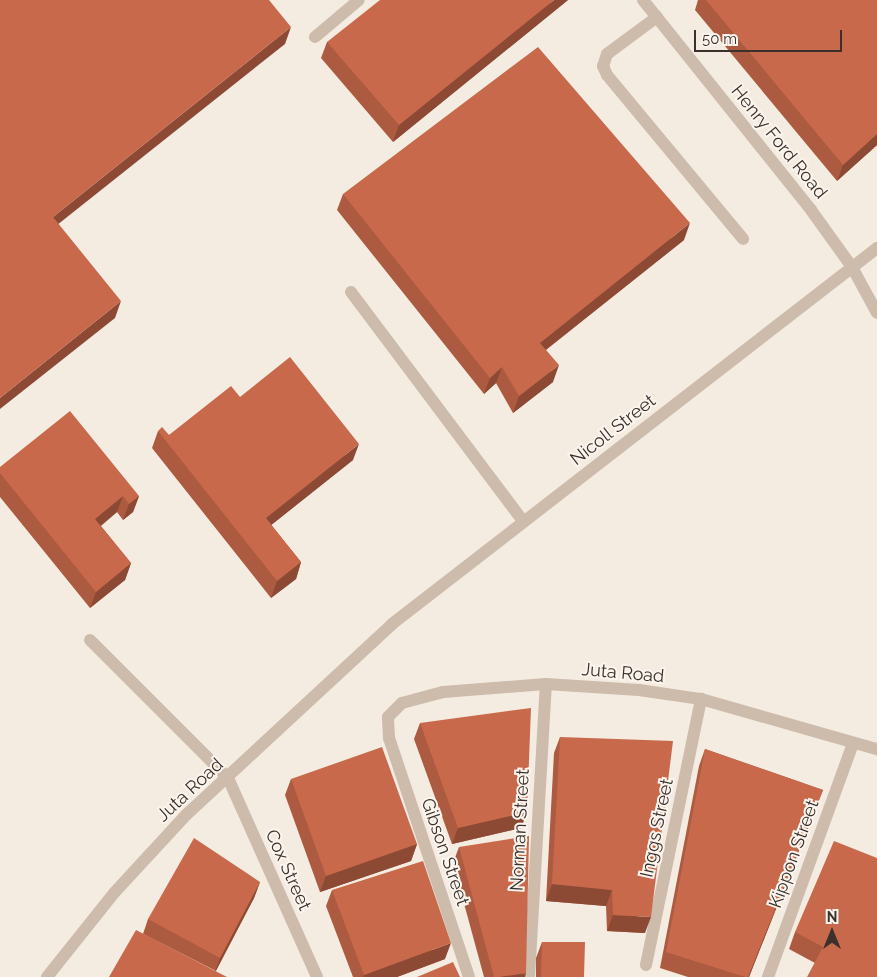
<!DOCTYPE html>
<style>
body{margin:0}
#map{position:relative;width:877px;height:977px;overflow:hidden;background:#f4ebe1;font-family:Raleway,sans-serif}
div>[style]{position:absolute}
[style*='--x']{left:calc(var(--x)*1px);top:calc(var(--y)*1px);width:calc(var(--w)*1px);rotate:calc(var(--a)*1deg)}
.minor>*{height:12px;margin:-6px;padding:0 6px;transform-origin:6px;border-radius:6px;background:#cdbbac}
.wall>*{inset:0;background:#ac5a40}
.shaded-wall>*{inset:0;background:#8c4a34}
.building>*{inset:0;background:#c8694b}
span{translate:-50% -50%;white-space:nowrap;text-align:center;line-height:1.15;-webkit-text-stroke:4px #fbf5ee;paint-order:stroke}
.street-label{font-size:18px;color:#3b302b}
.north{position:absolute;left:807px;top:907px;width:50px;height:50px;-webkit-text-stroke:4px #fbf5ee;paint-order:stroke;rotate:0deg;font-size:14px;font-weight:700;line-height:20px;text-align:center;color:#3b302b}
.north::after{content:'';display:block;margin:auto;width:18px;height:22px;background:#3b302b;clip-path:polygon(50% 0,100% 100%,50% 72%,0 100%)}
.scale{position:absolute;left:694px;top:30px;width:148px;height:22px;box-sizing:border-box;border:2px solid #3b302b;border-top:0;padding-left:6px;font-size:15px;line-height:18px;white-space:nowrap;color:#3b302b;-webkit-text-stroke:4px #fbf5ee;paint-order:stroke}
</style>
<div id="map">
<div class="minor">
<div style="--x:643;--y:0;--w:269;--a:51.3"></div>
<div style="--x:811;--y:210;--w:70;--a:54.3"></div>
<div style="--x:852;--y:267;--w:52;--a:61.5"></div>
<div style="--x:657;--y:17;--w:62;--a:143.5"></div>
<div style="--x:607;--y:54;--w:13;--a:108"></div>
<div style="--x:603;--y:66;--w:10;--a:66"></div>
<div style="--x:607;--y:75;--w:213;--a:50.3"></div>
<div style="--x:315;--y:37;--w:57;--a:-40.1"></div>
<div style="--x:351;--y:292;--w:286;--a:53.1"></div>
<div style="--x:90;--y:640;--w:195;--a:45"></div>
<div style="--x:228;--y:778;--w:218;--a:65.9"></div>
<div style="--x:646;--y:965;--w:272;--a:-78.3"></div>
<div style="--x:47;--y:977;--w:107;--a:-51.4"></div>
<div style="--x:114;--y:893;--w:106;--a:-47.3"></div>
<div style="--x:186;--y:815;--w:281;--a:-42.8"></div>
<div style="--x:392;--y:624;--w:614;--a:-37.78"></div>
<div style="--x:469;--y:977;--w:252;--a:-108.5"></div>
<div style="--x:389;--y:738;--w:21;--a:-93"></div>
<div style="--x:388;--y:717;--w:20;--a:-45"></div>
<div style="--x:402;--y:703;--w:42;--a:-15"></div>
<div style="--x:443;--y:692;--w:103;--a:-4.4"></div>
<div style="--x:546;--y:684;--w:93;--a:3.7"></div>
<div style="--x:639;--y:690;--w:63;--a:8.3"></div>
<div style="--x:701;--y:699;--w:183;--a:15.9"></div>
<div style="--x:529;--y:977;--w:293;--a:-86.7"></div>
<div style="--x:768;--y:977;--w:249;--a:-70"></div>
</div>
<div class="wall">
<div style="clip-path:polygon(568px 0,393px 142px,321px 58px,327px 42px)"></div>
<div style="clip-path:polygon(698px 0,877px 0,877px 145px,837px 181px,695px 10px)"></div>
<div style="clip-path:polygon(343px 194px,684px 240px,546px 350px,553px 382px,513px 413px,496px 383px,484px 394px,337px 210px)"></div>
<div style="clip-path:polygon(240px 397px,353px 460px,271px 525px,301px 562px,296px 579px,271px 598px,152px 448px,158px 431px,169px 435px)"></div>
<div style="clip-path:polygon(0 467px,139px 496px,133px 512px,123px 520px,117px 512px,101px 526px,131px 563px,125px 580px,90px 608px,0 497px)"></div>
<div style="clip-path:polygon(420px 723px,527px 812px,521px 828px,452px 844px,414px 739px)"></div>
<div style="clip-path:polygon(560px 737px,645px 933px,607px 931px,606px 906px,546px 901px,554px 753px)"></div>
<div style="clip-path:polygon(705px 749px,823px 790px,749px 977px,688px 977px,660px 968px,699px 766px)"></div>
<div style="clip-path:polygon(291px 779px,417px 844px,411px 861px,320px 892px,285px 795px)"></div>
<div style="clip-path:polygon(459px 847px,525px 977px,484px 977px,453px 863px)"></div>
<div style="clip-path:polygon(877px 858px,815px 963px,789px 949px,795px 932px)"></div>
<div style="clip-path:polygon(260px 882px,254px 898px,216px 971px,143px 934px,148px 919px)"></div>
<div style="clip-path:polygon(332px 890px,445px 959px,397px 977px,353px 977px,326px 906px)"></div>
<div style="clip-path:polygon(542px 942px,584px 977px,536px 977px,536px 958px)"></div>
</div>
<div class="shaded-wall">
<div style="clip-path:polygon(554px 0,568px 0,393px 142px,399px 125px)"></div>
<div style="clip-path:polygon(291px 27px,285px 44px,47px 233px,53px 217px)"></div>
<div style="clip-path:polygon(877px 134px,877px 145px,837px 181px,843px 165px)"></div>
<div style="clip-path:polygon(690px 223px,684px 240px,534px 359px,540px 343px)"></div>
<div style="clip-path:polygon(121px 301px,115px 318px,0 409px,0 398px)"></div>
<div style="clip-path:polygon(559px 365px,553px 382px,513px 413px,519px 396px)"></div>
<div style="clip-path:polygon(502px 367px,496px 383px,484px 394px,490px 378px)"></div>
<div style="clip-path:polygon(359px 444px,353px 460px,260px 534px,266px 518px)"></div>
<div style="clip-path:polygon(123px 496px,117px 512px,89px 535px,95px 519px)"></div>
<div style="clip-path:polygon(139px 496px,133px 512px,123px 520px,129px 504px)"></div>
<div style="clip-path:polygon(301px 562px,296px 579px,271px 598px,277px 581px)"></div>
<div style="clip-path:polygon(131px 563px,125px 580px,90px 608px,96px 592px)"></div>
<div style="clip-path:polygon(823px 790px,749px 977px,748px 977px)"></div>
<div style="clip-path:polygon(527px 812px,521px 828px,452px 844px,458px 828px)"></div>
<div style="clip-path:polygon(417px 844px,411px 861px,320px 892px,326px 876px)"></div>
<div style="clip-path:polygon(260px 882px,254px 898px,214px 974px,220px 958px)"></div>
<div style="clip-path:polygon(552px 884px,612px 890px,606px 906px,546px 901px)"></div>
<div style="clip-path:polygon(613px 915px,651px 917px,645px 933px,607px 931px)"></div>
<div style="clip-path:polygon(451px 943px,445px 959px,397px 977px,363px 977px,364px 975px)"></div>
<div style="clip-path:polygon(526px 973px,525px 977px,499px 977px)"></div>
</div>
<div class="building">
<div style="clip-path:polygon(0 0,269px 0,291px 27px,53px 217px,121px 301px,0 398px)"></div>
<div style="clip-path:polygon(380px 0,554px 0,399px 125px,327px 42px)"></div>
<div style="clip-path:polygon(706px 0,877px 0,877px 134px,843px 165px)"></div>
<div style="clip-path:polygon(538px 47px,690px 223px,540px 343px,559px 365px,519px 396px,502px 367px,490px 378px,343px 194px)"></div>
<div style="clip-path:polygon(290px 357px,359px 444px,266px 518px,301px 562px,277px 581px,158px 431px,162px 427px,169px 435px,231px 386px,240px 397px)"></div>
<div style="clip-path:polygon(70px 411px,139px 496px,129px 504px,123px 496px,95px 519px,131px 563px,96px 592px,0 473px,0 467px)"></div>
<div style="clip-path:polygon(531px 708px,527px 812px,458px 828px,420px 723px)"></div>
<div style="clip-path:polygon(560px 737px,673px 741px,651px 917px,613px 915px,612px 890px,552px 884px)"></div>
<div style="clip-path:polygon(382px 747px,417px 844px,326px 876px,291px 779px)"></div>
<div style="clip-path:polygon(705px 749px,823px 790px,748px 977px,745px 977px,666px 952px)"></div>
<div style="clip-path:polygon(529px 836px,526px 973px,499px 977px,494px 977px,459px 847px)"></div>
<div style="clip-path:polygon(194px 838px,260px 882px,220px 958px,148px 919px)"></div>
<div style="clip-path:polygon(834px 841px,877px 858px,877px 977px,807px 977px,823px 947px,795px 932px)"></div>
<div style="clip-path:polygon(423px 861px,451px 943px,364px 975px,332px 890px)"></div>
<div style="clip-path:polygon(136px 930px,227px 977px,109px 977px)"></div>
<div style="clip-path:polygon(542px 942px,585px 942px,584px 977px,541px 977px)"></div>
<div style="clip-path:polygon(453px 962px,460px 977px,417px 977px)"></div>
</div>
<div class="street-label">
<span style="left:779px;top:142px;rotate:51deg">Henry Ford Road</span>
<span style="left:613px;top:430px;rotate:-38deg">Nicoll Street</span>
<span style="left:623px;top:673px;rotate:5deg">Juta Road</span>
<span style="left:190px;top:790px;rotate:-43deg">Juta Road</span>
<span style="left:657px;top:828px;rotate:-78deg">Inggs Street</span>
<span style="left:520px;top:830px;rotate:-87deg">Norman Street</span>
<span style="left:445px;top:852px;rotate:71deg">Gibson Street</span>
<span style="left:794px;top:854px;rotate:-70deg">Kippon Street</span>
<span style="left:288px;top:870px;rotate:66deg">Cox Street</span>
</div>
<div class="north">N</div>
<div class="scale">50 m</div>
</div>
